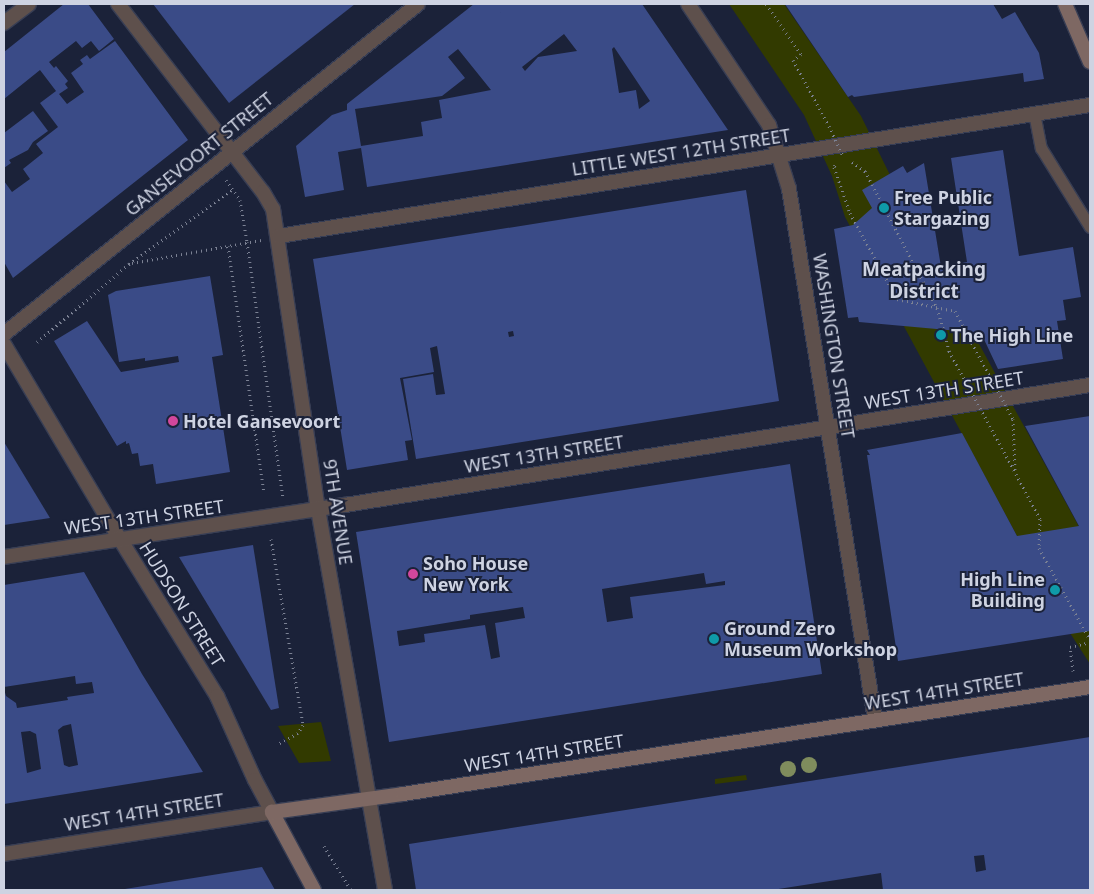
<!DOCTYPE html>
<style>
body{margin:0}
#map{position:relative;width:1094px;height:894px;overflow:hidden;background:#1b2239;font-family:"Noto Sans",sans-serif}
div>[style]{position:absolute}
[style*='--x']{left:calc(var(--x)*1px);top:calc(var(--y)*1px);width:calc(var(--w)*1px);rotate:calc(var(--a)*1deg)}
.green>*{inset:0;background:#323a00}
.building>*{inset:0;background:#3a4b87}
.path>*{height:3px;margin-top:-1.5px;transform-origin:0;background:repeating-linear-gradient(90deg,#7c8294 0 1px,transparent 0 5px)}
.roads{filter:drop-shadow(1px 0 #383e54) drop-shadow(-1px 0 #383e54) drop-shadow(0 1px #383e54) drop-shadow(0 -1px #383e54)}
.service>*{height:11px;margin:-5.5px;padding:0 5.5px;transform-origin:5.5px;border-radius:5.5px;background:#5e504c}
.pedestrian>*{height:14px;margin:-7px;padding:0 7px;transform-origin:7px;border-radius:7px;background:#5e504c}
.minor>*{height:14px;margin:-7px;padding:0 7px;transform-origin:7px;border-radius:7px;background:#5e504c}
.secondary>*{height:14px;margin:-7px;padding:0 7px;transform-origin:7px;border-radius:7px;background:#7e6863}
.path-bridge>*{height:3px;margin-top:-1.5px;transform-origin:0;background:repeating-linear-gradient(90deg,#7c8294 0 1px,transparent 0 5px)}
.trees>*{width:16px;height:16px;margin:-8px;border-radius:50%;background:#7f8c5d}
.dots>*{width:14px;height:14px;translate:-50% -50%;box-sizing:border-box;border:2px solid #1b2239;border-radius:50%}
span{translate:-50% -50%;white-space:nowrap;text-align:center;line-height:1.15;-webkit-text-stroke:4px #1b2239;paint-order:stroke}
.street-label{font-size:18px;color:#ced3e2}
.poi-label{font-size:18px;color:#ced3e2;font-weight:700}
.left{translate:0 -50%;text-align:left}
.right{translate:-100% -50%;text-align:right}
.neighbourhood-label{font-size:19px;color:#ced3e2;font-weight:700}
.frame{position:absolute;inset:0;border:5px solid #ced3e2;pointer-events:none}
</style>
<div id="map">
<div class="green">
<div style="clip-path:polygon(729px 4px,784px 4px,861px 116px,918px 232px,1090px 547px,1090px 664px,1070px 633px,1024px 549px,845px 217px,832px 176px,804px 115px)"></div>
<div style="clip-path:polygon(321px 722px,331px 761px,299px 763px,278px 726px)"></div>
<div style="clip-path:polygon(746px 775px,747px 780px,715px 784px,715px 779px)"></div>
</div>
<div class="building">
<div style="clip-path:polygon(64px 4px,88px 4px,114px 39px,99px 51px,91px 41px,82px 48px,76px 41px,49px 62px,54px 68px,56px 66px,68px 81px,65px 84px,68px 88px,59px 94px,67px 104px,84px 92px,71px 73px,83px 64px,80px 60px,87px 55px,90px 59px,115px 41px,188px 140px,13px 278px,4px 262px,4px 181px,12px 192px,30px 179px,23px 169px,43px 153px,36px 144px,58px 127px,40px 103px,56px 91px,40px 70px,4px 99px,4px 52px)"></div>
<div style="clip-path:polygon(153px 4px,355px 4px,229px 103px)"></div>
<div style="clip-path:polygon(evenodd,474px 4px,642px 4px,728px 130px,367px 187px,361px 148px,338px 152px,344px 190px,305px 197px,296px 146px,332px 115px,347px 110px,347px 104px,474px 4px,564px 34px,577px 51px,538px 57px,525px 71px,522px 67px,564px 34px,474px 4px,614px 47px,650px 101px,639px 109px,636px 90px,619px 93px,612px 49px,614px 47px,474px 4px,458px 49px,491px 90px,439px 100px,442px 118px,421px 122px,423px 136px,361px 146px,355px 109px,442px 96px,465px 78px,448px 57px,458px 49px)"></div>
<div style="clip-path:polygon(785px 4px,993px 4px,1002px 19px,1015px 12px,1039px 53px,1044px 79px,1024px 82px,1023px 73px,854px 97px,852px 95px,848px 97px)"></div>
<div style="clip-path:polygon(33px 111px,48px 131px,33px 142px,28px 150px,9px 160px,11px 163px,4px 168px,4px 133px)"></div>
<div style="clip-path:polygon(1003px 150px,1019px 256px,1073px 247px,1081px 297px,1063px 300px,1066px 320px,1057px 321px,1063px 359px,998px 369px,981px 333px,859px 322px,858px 317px,848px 318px,834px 229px,853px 225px,872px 208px,862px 190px,903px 166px,907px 173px,924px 163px,941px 267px,967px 262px,951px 158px)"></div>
<div style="clip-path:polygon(evenodd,746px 190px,779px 401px,416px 459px,403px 379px,433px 374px,436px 395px,445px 394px,437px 346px,430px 348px,434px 372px,400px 378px,412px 440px,405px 441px,408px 460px,347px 470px,313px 259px,746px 190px,513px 331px,514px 336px,509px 337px,508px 332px,513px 331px)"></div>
<div style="clip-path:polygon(210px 276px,223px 355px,212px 357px,230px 472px,156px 484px,153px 464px,140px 466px,138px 453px,132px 454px,129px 443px,126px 444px,126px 441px,117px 446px,54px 341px,87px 321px,121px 372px,179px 362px,178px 356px,145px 361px,145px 358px,119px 362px,108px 295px,116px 291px)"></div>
<div style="clip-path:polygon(1090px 416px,1090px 631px,898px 661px,867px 455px,870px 455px,867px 450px,962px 433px,1017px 536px,1079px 526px,1025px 426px)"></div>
<div style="clip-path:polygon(4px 442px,50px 518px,4px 525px)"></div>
<div style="clip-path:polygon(evenodd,790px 464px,822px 674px,389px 742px,356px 532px,790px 464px,704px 573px,706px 584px,725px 581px,725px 585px,630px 597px,633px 618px,607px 622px,602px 589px,704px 573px,790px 464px,523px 607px,525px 618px,495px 623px,500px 657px,491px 659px,485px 625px,424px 634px,425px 642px,399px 646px,397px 631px,470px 619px,470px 615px,523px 607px)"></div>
<div style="clip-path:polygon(253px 545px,279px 708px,271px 710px,179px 557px)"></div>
<div style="clip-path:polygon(evenodd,84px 572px,142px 674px,203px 772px,4px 804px,4px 689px,6px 696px,16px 703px,17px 708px,68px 700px,67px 697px,94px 693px,92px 682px,76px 684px,75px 676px,4px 687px,4px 585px,84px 572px,71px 724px,78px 765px,69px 767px,64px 765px,58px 730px,63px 726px,71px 724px,84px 572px,30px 731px,36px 734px,41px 769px,27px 773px,21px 732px,30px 731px)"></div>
<div style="clip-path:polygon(evenodd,1090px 737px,1090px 890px,883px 890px,881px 873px,772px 890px,416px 890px,409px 844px,1090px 737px,984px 855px,986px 870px,976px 872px,974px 856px,984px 855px)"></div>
<div style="clip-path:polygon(262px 867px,275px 890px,125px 890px,125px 889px)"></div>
</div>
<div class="path">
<div style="--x:766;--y:4;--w:61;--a:55"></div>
<div style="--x:801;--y:54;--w:10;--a:143"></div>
<div style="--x:793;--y:60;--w:75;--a:61.4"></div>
<div style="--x:852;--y:162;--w:16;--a:35"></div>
<div style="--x:865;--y:171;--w:155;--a:62.3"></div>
<div style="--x:937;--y:308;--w:24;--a:73"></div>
<div style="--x:835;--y:165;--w:2;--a:117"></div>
<div style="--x:834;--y:167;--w:49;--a:70.8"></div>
<div style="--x:850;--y:213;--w:98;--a:61.3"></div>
<div style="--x:897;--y:299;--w:59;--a:11.7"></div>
<div style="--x:955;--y:311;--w:26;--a:62"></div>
<div style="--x:226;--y:180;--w:24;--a:55"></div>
<div style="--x:240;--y:200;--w:43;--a:80.5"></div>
<div style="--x:247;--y:242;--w:258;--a:82"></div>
<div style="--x:228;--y:246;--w:249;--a:81.7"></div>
<div style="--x:132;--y:263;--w:131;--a:-10.1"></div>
<div style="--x:37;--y:342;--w:121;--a:-40.3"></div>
<div style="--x:129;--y:264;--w:128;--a:-35.8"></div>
<div style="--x:1016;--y:474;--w:51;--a:61.9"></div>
<div style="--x:1040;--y:519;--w:29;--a:92"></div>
<div style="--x:1039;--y:548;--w:105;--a:61"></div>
<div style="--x:271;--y:539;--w:189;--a:80.2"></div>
<div style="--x:303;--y:725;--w:9;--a:122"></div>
<div style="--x:298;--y:733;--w:21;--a:151"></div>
<div style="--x:1073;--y:671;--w:24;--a:-97"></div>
<div style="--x:1070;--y:647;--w:21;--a:-14"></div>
<div style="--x:324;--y:846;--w:52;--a:58.5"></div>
</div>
<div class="roads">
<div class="service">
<div style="--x:1034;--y:113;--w:36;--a:79"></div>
<div style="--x:1041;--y:148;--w:93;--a:58.2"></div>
</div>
<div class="pedestrian">
<div style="--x:369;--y:799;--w:92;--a:80"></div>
</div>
<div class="minor">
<div style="--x:118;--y:4;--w:237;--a:52.4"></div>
<div style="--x:263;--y:192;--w:20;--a:60"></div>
<div style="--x:273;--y:209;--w:303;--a:81.5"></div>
<div style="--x:318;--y:509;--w:294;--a:80"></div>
<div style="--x:688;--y:4;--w:146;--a:56.2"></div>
<div style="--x:769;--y:125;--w:67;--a:72.6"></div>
<div style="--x:789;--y:189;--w:538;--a:80.8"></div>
<div style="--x:4;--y:23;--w:31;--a:-37"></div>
<div style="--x:279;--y:236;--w:822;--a:-9.18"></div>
<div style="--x:4;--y:334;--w:529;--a:-38.56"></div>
<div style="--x:4;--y:344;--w:227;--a:59.3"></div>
<div style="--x:120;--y:539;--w:185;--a:58.3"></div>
<div style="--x:217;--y:696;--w:92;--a:65.7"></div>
<div style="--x:255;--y:780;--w:36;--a:62"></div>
<div style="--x:272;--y:812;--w:271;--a:171.1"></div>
<div style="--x:4;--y:557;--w:345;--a:-8.7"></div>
<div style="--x:345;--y:505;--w:755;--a:-9.15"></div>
</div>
<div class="secondary">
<div style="--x:1065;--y:4;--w:63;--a:66.7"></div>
<div style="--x:314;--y:890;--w:89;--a:-118.3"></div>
<div style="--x:272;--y:812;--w:132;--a:-7.8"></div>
<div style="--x:403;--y:794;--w:695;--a:-8.85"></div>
</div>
</div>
<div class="path-bridge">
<div style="--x:829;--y:126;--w:31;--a:65"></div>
<div style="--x:944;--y:331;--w:21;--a:76"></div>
<div style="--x:949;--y:351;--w:140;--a:61.4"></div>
<div style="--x:967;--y:334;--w:97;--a:61.6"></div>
<div style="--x:1013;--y:419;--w:52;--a:87.8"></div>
</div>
<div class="trees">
<div style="left:809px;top:765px"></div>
<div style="left:788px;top:769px"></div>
</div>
<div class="dots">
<div style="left:884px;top:208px;background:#0f9aa8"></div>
<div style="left:941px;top:335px;background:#0f9aa8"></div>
<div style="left:173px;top:421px;background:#d1479c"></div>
<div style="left:413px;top:574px;background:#d1479c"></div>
<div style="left:1055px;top:590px;background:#0f9aa8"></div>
<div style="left:714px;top:639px;background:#0f9aa8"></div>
</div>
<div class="street-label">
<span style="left:681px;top:152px;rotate:-9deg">LITTLE WEST 12TH STREET</span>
<span style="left:199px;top:154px;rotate:-39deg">GANSEVOORT STREET</span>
<span style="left:834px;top:346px;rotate:81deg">WASHINGTON STREET</span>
<span style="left:944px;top:390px;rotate:-9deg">WEST 13TH STREET</span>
<span style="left:544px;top:454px;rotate:-9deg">WEST 13TH STREET</span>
<span style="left:338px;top:512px;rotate:81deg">9TH AVENUE</span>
<span style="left:144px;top:517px;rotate:-8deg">WEST 13TH STREET</span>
<span style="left:182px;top:604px;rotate:58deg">HUDSON STREET</span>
<span style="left:944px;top:691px;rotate:-9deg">WEST 14TH STREET</span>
<span style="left:544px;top:753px;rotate:-9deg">WEST 14TH STREET</span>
<span style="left:144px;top:812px;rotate:-9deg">WEST 14TH STREET</span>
</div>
<div class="poi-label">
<span class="left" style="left:894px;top:208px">Free Public<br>Stargazing</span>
<span class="left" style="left:951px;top:335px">The High Line</span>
<span class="left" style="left:183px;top:421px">Hotel Gansevoort</span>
<span class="left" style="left:423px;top:574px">Soho House<br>New York</span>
<span class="right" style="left:1045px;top:590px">High Line<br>Building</span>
<span class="left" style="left:724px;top:639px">Ground Zero<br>Museum Workshop</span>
</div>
<div class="neighbourhood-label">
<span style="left:924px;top:281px">Meatpacking<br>District</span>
</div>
<div class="frame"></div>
</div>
